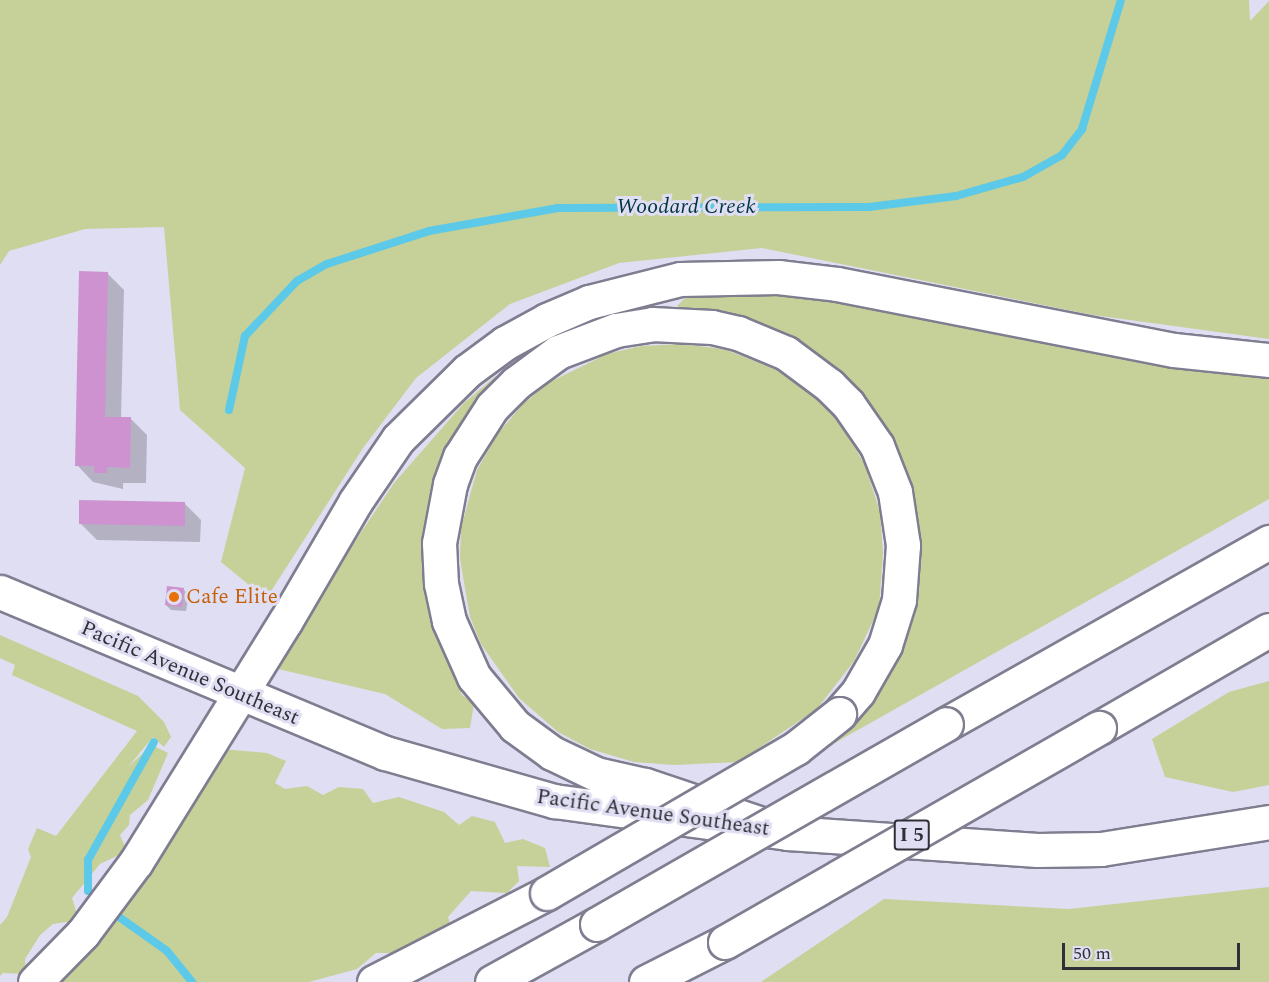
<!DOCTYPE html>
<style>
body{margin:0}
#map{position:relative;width:1269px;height:982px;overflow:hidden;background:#e0def3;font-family:Spectral,serif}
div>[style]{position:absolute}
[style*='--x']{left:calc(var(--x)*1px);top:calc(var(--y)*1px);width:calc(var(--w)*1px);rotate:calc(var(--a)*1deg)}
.green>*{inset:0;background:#c5d198}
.shadow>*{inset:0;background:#0003}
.stream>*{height:8px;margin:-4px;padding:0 4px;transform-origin:4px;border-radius:4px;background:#5cc9e8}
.building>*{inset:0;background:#cd92cf}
.roads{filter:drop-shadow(2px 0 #7f7d90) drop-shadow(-2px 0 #7f7d90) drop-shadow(0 2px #7f7d90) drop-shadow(0 -2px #7f7d90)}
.major>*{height:33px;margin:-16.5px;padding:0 16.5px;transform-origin:16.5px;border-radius:16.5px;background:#fff}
.highway>*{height:33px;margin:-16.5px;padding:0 16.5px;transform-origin:16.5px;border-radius:16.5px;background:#fff}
.bridges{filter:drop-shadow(2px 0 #7f7d90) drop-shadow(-2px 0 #7f7d90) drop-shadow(0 2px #7f7d90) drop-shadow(0 -2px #7f7d90)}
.highway-bridge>*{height:33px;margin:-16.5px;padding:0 16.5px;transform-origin:16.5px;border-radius:16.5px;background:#fff}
.dots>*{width:16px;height:16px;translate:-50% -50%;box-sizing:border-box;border:3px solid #e0def3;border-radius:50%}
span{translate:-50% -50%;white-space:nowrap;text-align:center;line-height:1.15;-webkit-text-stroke:6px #e0def3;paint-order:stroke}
.shield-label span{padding:2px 4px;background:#e0def3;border:2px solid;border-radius:4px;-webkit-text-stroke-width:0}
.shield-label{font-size:20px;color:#302f37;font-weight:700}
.food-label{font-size:21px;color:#c56008}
.left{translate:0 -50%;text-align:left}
.street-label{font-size:21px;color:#302f37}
.water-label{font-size:22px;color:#013643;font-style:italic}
.scale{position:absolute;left:1062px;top:943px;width:178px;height:27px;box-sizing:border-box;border:3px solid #302f37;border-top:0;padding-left:8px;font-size:18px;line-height:21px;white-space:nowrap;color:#302f37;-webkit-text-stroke:4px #e0def3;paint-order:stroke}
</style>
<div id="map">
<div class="green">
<div style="clip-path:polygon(0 0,1249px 0,1250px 21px,1269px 1px,1269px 339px,1093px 315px,762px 248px,619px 263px,510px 304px,416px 378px,363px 448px,266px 599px,221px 562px,245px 468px,180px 410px,164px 227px,85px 229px,9px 251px,0 265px)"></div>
<div style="clip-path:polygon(785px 291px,1269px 373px,1269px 499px,792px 767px,902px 640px,876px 419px,677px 306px,688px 295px)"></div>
<div style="clip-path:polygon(681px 344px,724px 349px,780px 371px,821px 402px,844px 429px,865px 465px,880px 512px,883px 553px,879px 608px,854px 661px,817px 709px,738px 762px,674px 765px,634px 762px,590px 749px,558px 732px,519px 698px,481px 644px,470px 617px,460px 559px,461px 528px,477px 470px,496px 436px,523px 404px,548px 383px,607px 354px,641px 346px)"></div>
<div style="clip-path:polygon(496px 376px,498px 380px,446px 453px,422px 533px,423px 577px,430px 621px,462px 695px,474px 703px,470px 728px,442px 729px,385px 694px,278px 669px,280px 654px,394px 483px,464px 403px)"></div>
<div style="clip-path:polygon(0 635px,138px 696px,164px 722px,171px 737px,164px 747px,153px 737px,128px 767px,152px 745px,168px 753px,148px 800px,130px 815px,129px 825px,120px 835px,127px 851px,100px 864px,72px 898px,79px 920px,53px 924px,40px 935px,25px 959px,26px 974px,3px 973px,0 976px,0 925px,7px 917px,31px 857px,28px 849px,37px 828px,56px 836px,137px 731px,12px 675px,15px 665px,0 658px)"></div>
<div style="clip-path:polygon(1269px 681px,1269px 785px,1233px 792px,1165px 777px,1152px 739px,1229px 692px)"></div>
<div style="clip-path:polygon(222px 749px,267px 753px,286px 761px,275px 783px,285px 789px,307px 786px,323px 795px,339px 787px,363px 789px,373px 803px,399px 797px,444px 812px,459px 825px,472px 816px,495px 822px,505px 843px,523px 839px,545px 848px,550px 867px,517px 866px,519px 881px,507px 893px,471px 891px,448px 917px,451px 927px,402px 953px,376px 953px,357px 969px,309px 982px,58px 982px)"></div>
<div style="clip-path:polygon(1269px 887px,1269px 982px,761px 982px,884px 899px,1069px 909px)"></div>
</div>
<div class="shadow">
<div style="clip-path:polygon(107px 273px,124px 290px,121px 419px,131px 419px,147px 435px,146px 483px,123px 483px,123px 489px,93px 482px,77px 465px)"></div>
<div style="clip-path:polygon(184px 503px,201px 520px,200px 542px,97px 540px,80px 523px)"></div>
<div style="clip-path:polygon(184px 590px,189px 595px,186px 611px,171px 610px,166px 605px)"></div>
</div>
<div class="stream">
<div style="--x:229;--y:410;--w:76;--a:-77.8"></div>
<div style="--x:245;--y:336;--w:76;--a:-46.6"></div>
<div style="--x:297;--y:281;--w:34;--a:-30"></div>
<div style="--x:327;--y:264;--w:107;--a:-17.9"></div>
<div style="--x:429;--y:231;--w:131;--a:-10.1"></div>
<div style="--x:558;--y:208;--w:311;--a:-0.2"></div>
<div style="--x:869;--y:207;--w:88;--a:-7.2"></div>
<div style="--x:956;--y:196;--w:70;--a:-15.8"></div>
<div style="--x:1023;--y:177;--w:45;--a:-29.4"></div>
<div style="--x:1062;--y:155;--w:33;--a:-52"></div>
<div style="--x:1082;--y:129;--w:135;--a:-73.2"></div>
<div style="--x:88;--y:891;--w:31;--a:-90"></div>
<div style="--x:88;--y:860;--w:135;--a:-60.8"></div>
<div style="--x:119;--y:917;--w:59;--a:35.3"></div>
<div style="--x:167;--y:951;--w:40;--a:51"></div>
</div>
<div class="building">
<div style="clip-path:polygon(79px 271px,108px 272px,105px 417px,131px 417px,130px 468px,107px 467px,107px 473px,94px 473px,94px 466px,75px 466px)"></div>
<div style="clip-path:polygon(79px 500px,185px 502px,185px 526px,79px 524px)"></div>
<div style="clip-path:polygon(167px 586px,184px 588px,182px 607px,165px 605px)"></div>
</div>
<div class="roads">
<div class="major">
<div style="--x:0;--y:592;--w:417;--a:22.7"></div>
<div style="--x:385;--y:753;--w:176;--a:15.9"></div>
<div style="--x:554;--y:801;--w:236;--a:7.8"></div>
<div style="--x:788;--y:833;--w:250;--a:3.9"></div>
<div style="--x:1037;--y:850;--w:64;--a:-0.9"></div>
<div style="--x:1101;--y:849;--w:170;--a:-9.1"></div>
</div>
<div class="highway">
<div style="--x:946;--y:724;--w:371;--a:-29.4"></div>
<div style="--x:1099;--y:728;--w:196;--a:-30"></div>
<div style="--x:788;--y:833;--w:151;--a:-161.4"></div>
<div style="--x:645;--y:785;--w:50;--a:-167.3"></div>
<div style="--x:596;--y:774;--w:49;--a:-154.5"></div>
<div style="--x:552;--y:753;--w:46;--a:-143.9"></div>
<div style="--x:515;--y:726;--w:64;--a:-129.9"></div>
<div style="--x:474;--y:677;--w:61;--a:-114.1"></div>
<div style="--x:449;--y:621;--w:38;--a:-102"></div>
<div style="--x:441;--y:584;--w:41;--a:-92.8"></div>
<div style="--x:439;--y:543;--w:60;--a:-79.4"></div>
<div style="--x:450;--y:484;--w:29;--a:-70"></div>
<div style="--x:460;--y:457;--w:59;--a:-57.4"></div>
<div style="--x:492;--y:407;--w:34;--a:-45"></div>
<div style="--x:516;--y:383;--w:52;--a:-36.4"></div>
<div style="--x:558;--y:352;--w:62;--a:-20.8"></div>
<div style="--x:616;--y:330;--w:36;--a:-9"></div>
<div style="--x:652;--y:324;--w:60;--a:2.9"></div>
<div style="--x:712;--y:327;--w:27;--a:13"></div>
<div style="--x:738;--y:333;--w:52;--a:22.6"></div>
<div style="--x:786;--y:353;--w:54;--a:36.7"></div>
<div style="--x:829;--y:385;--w:27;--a:45"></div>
<div style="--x:848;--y:404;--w:51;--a:55.4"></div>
<div style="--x:877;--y:446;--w:49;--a:68.6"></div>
<div style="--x:895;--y:492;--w:54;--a:81.4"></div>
<div style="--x:903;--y:545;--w:55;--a:94.2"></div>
<div style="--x:899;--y:600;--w:47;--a:107.3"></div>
<div style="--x:885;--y:645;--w:54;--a:119.9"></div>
<div style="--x:858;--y:692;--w:29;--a:131"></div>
<div style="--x:35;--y:982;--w:69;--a:-45.6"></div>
<div style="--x:83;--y:933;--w:89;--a:-53.3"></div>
<div style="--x:136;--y:862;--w:282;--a:-58.2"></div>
<div style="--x:285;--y:622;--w:139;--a:-59.7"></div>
<div style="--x:355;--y:502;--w:76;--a:-55.7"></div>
<div style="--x:398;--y:439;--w:97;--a:-44.6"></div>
<div style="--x:467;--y:371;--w:47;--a:-36.4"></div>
<div style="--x:505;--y:343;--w:48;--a:-28.7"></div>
<div style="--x:547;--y:320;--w:46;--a:-23.2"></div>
<div style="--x:589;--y:302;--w:94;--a:-14.2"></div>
<div style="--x:680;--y:279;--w:98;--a:-1.2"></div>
<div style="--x:778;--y:277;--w:59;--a:6.8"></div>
<div style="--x:837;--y:284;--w:343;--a:11.1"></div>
<div style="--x:1174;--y:350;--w:96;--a:6"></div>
<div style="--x:374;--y:982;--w:195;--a:-27.2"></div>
<div style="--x:492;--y:982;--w:120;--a:-28.9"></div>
<div style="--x:646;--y:982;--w:89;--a:-26.9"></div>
</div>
</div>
<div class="bridges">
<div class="highway-bridge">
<div style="--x:547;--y:893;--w:288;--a:-30.2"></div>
<div style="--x:796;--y:748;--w:55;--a:-38.3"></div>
<div style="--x:597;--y:924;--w:402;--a:-29.8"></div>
<div style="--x:725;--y:942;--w:431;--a:-29.8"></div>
</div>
</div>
<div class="dots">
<div style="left:174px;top:597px;background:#e8710a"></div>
</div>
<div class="shield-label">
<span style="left:912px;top:835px">I 5</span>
</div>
<div class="food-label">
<span class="left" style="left:186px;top:597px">Cafe Elite</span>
</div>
<div class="street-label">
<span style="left:190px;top:673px;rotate:23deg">Pacific Avenue Southeast</span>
<span style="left:653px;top:813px;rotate:8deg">Pacific Avenue Southeast</span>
</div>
<div class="water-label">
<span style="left:686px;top:207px">Woodard Creek</span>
</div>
<div class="scale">50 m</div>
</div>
